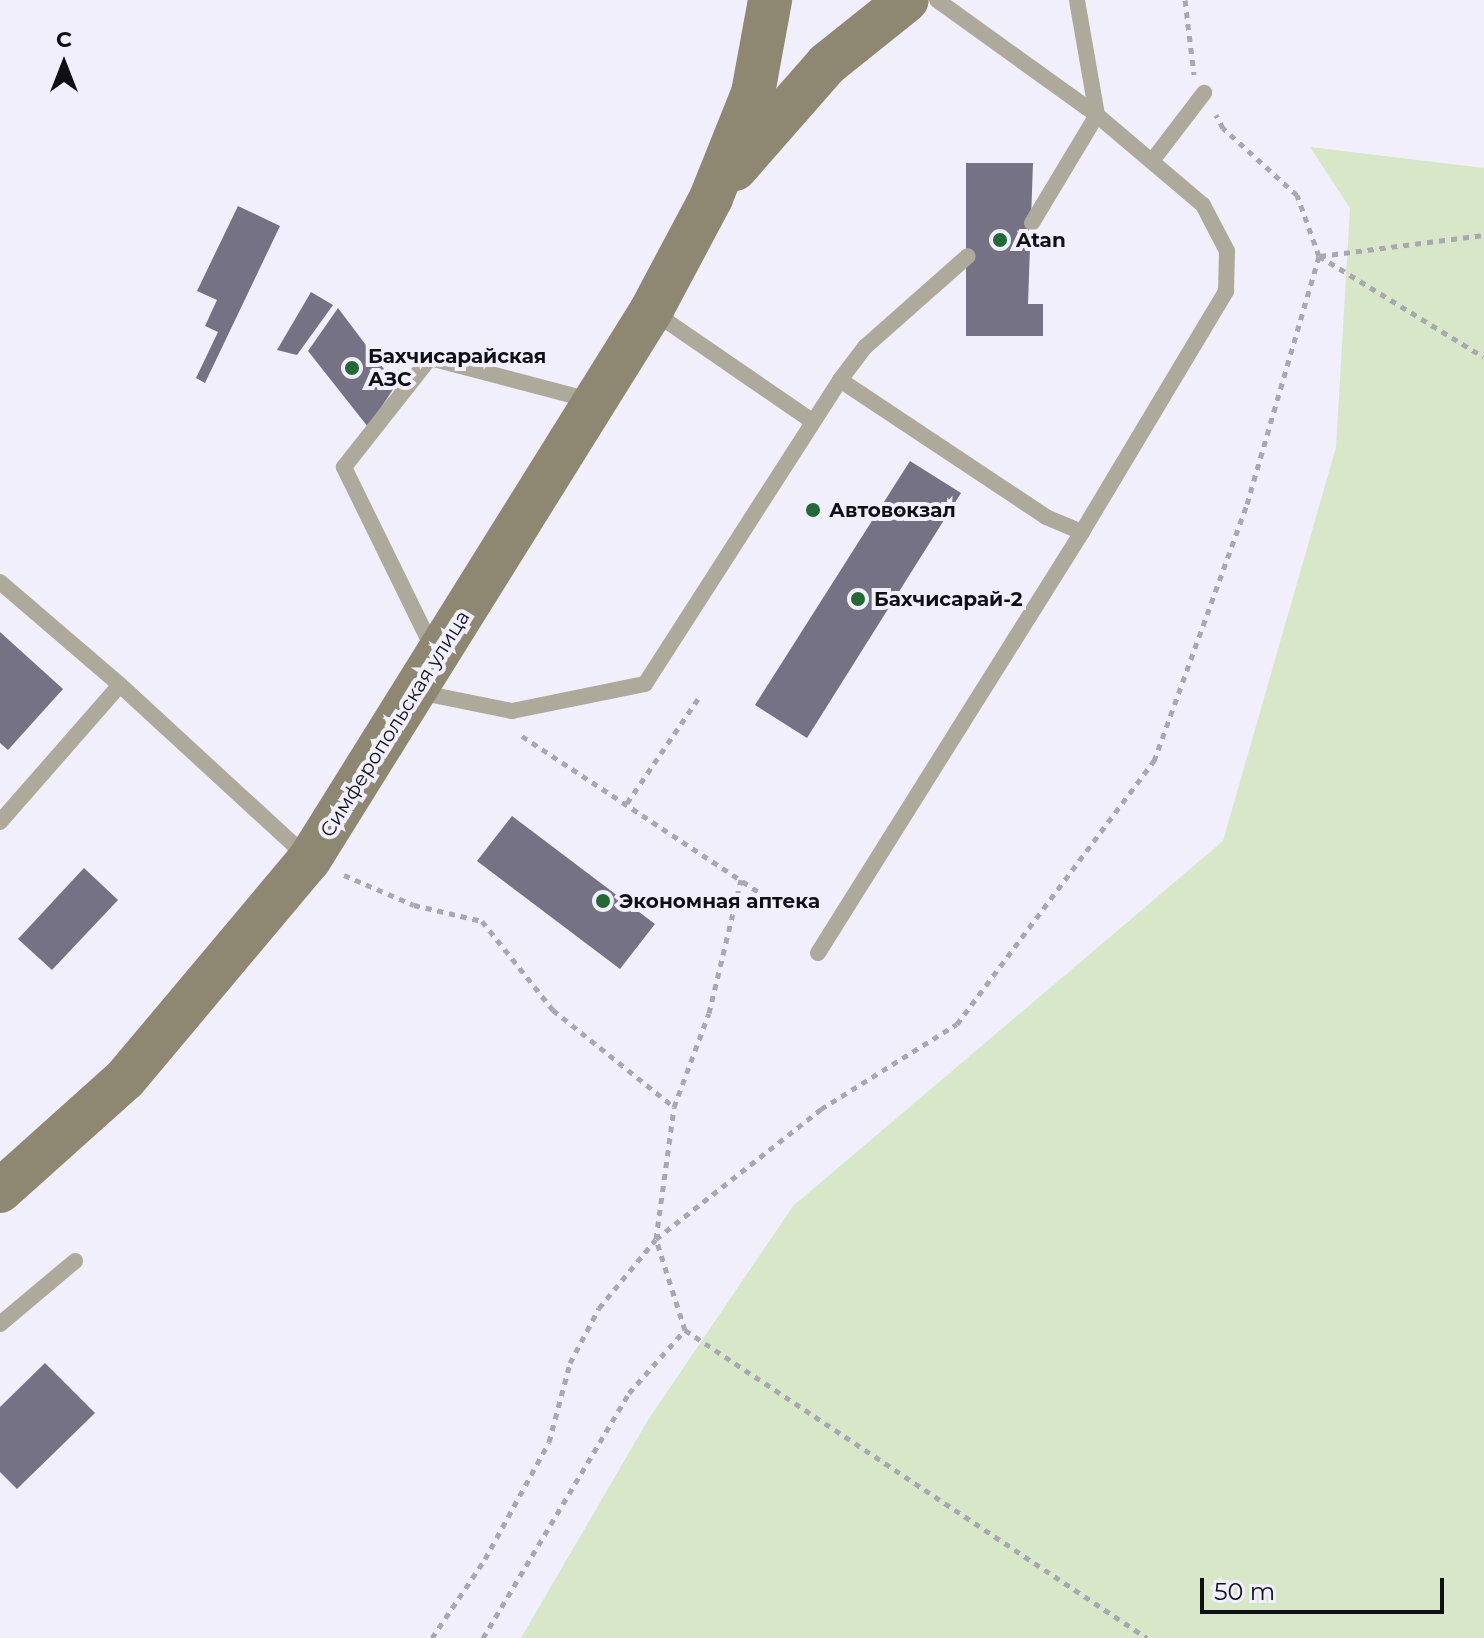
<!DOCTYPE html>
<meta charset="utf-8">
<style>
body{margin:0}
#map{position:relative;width:1484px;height:1638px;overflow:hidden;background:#f1effc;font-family:Montserrat,sans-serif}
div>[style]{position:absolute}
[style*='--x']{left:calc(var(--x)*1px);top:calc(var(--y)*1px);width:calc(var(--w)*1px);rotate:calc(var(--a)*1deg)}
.green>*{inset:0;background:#d9e7c9}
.building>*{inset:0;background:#757285}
.path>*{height:5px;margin-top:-2.5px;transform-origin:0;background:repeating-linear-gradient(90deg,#a8a7b2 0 6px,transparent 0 12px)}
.lane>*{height:16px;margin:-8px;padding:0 8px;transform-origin:8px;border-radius:8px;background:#aeaa9b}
.secondary>*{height:44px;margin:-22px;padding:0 22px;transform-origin:22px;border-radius:22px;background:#8e8872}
.dots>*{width:22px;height:22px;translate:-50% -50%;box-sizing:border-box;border:4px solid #f1effc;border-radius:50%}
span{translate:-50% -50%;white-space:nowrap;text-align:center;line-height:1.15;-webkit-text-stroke:8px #f1effc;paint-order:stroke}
.poi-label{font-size:20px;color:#100f16;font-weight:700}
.left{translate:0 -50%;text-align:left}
.street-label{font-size:20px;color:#100f16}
.north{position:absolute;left:24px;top:24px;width:80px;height:80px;-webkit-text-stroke:6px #f1effc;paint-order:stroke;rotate:0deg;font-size:22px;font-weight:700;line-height:32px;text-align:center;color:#100f16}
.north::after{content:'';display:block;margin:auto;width:28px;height:36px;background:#100f16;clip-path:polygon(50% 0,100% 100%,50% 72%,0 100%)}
.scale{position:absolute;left:1200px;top:1578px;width:244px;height:36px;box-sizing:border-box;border:4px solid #100f16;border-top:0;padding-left:10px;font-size:24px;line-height:28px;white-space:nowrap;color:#100f16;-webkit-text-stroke:6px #f1effc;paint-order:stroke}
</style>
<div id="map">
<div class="green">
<div style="clip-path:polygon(1310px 147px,1484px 168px,1484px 1638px,521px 1638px,648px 1420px,793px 1206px,1223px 841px,1336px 447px,1350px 208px)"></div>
</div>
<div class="building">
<div style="clip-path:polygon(966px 163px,1033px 163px,1028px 304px,1043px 304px,1043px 336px,966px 336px)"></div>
<div style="clip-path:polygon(238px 206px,280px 226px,205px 383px,196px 378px,218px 332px,205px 326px,217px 300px,197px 291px)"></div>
<div style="clip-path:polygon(311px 292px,333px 305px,297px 355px,277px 350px)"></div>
<div style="clip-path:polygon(338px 308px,396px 385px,368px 427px,308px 351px)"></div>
<div style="clip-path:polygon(910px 461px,961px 493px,807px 738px,755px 705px)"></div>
<div style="clip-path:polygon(0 632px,63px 689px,8px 750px,0 743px)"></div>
<div style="clip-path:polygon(512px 816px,655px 924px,620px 969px,477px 861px)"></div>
<div style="clip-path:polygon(84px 868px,118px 900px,52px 970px,18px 939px)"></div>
<div style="clip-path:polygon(45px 1363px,95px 1413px,17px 1489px,0 1472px,0 1407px)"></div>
</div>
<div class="path">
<div style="--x:1185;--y:0;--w:75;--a:83.1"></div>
<div style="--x:1319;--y:256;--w:193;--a:31.5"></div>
<div style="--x:1320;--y:256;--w:165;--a:-7.3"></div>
<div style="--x:522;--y:736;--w:305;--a:33.4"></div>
<div style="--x:627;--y:803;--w:126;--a:-55.7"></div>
<div style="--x:344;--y:875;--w:76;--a:23.2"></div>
<div style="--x:414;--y:905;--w:70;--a:13.2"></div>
<div style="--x:482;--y:921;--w:114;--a:51.4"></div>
<div style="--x:553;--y:1010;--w:155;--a:38.7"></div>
<div style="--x:685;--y:1330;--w:555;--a:33.69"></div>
<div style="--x:432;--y:1638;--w:95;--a:-56.1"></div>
<div style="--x:485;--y:1559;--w:133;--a:-61.3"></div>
<div style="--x:549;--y:1442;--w:82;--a:-75.1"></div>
<div style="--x:570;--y:1363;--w:62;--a:-62.2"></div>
<div style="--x:599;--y:1308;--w:89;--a:-50.4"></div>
<div style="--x:656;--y:1239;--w:133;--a:-82.2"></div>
<div style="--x:674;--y:1107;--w:100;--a:-69.6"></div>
<div style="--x:709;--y:1013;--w:137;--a:-76.5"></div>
<div style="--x:483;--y:1638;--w:285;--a:-59.2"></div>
<div style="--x:629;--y:1393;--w:84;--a:-48.4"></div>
<div style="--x:685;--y:1330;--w:96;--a:-107.7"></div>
<div style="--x:656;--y:1239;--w:210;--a:-38.2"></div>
<div style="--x:821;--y:1109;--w:160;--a:-32"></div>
<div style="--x:957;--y:1024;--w:329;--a:-53.2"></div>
<div style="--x:1154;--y:761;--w:273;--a:-70.1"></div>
<div style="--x:1247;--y:504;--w:258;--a:-73.8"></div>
<div style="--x:1319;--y:256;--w:65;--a:-109.8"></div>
<div style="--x:1297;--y:195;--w:100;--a:-137.8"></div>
<div style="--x:1223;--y:128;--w:15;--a:-118"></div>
</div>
<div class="lane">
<div style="--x:1152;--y:161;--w:86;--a:-52.6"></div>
<div style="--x:1032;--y:223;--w:126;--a:-59"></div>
<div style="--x:1097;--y:115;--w:117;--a:-99.9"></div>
<div style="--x:652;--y:311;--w:194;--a:34.5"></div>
<div style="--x:840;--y:380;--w:247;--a:33.6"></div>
<div style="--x:1046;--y:517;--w:39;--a:23"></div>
<div style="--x:1082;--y:532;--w:281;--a:-59.1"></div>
<div style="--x:1226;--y:291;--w:40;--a:-88.6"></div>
<div style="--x:1227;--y:251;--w:52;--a:-117.6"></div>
<div style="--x:1203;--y:205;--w:139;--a:-139.7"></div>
<div style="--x:1097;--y:115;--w:197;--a:-144.3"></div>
<div style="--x:0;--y:582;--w:158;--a:40.6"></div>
<div style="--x:434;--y:651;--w:205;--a:-116.1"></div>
<div style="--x:344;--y:467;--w:139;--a:-51.7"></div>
<div style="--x:430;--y:358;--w:170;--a:14.7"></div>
<div style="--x:418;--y:692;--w:96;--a:11.4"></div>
<div style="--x:512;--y:711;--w:136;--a:-11.5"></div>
<div style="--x:645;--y:684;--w:361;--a:-57.3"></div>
<div style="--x:840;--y:380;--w:41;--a:-52.9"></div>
<div style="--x:865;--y:347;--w:137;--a:-41.5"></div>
<div style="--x:0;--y:822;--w:182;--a:-48.8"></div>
<div style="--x:120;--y:685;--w:257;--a:42.6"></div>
<div style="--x:818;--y:953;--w:497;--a:-57.9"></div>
<div style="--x:0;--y:1324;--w:98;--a:-40"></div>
</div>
<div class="secondary">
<div style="--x:735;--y:169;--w:140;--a:-48.8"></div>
<div style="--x:827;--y:64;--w:102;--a:-38.7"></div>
<div style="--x:0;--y:1191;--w:168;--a:-41.9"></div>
<div style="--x:125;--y:1079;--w:286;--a:-50"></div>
<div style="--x:309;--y:860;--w:647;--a:-58.08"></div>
<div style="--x:651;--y:311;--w:128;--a:-62"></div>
<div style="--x:711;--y:198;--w:113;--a:-68.2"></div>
<div style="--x:753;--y:93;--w:95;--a:-79.6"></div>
</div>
<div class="dots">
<div style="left:1000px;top:240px;background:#226936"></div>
<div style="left:352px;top:368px;background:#226936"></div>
<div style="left:813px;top:510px;background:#226936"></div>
<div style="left:858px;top:599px;background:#226936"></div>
<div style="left:603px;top:901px;background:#226936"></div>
</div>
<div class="poi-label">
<span class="left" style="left:1016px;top:240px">Atan</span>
<span class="left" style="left:368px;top:368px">Бахчисарайская<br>АЗС</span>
<span class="left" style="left:829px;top:510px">Автовокзал</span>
<span class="left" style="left:874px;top:599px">Бахчисарай-2</span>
<span class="left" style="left:619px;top:901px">Экономная аптека</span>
</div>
<div class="street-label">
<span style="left:395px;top:724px;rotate:-58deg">Симферопольская улица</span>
</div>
<div class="north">С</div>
<div class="scale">50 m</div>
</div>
